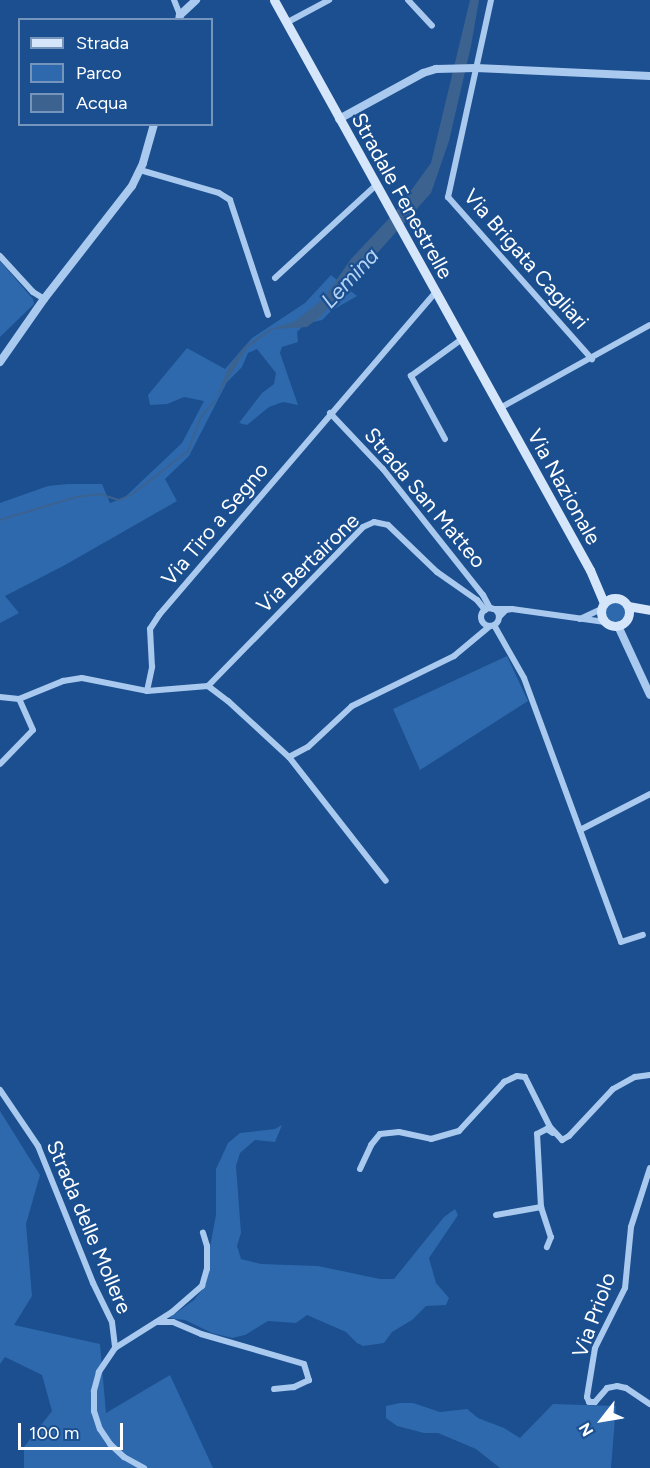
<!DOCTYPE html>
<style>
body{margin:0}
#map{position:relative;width:650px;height:1468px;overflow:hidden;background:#1b4f8f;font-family:Figtree,sans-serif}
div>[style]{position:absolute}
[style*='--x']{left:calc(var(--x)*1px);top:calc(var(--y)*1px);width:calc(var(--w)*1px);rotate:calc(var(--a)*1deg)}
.green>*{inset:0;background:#2e69ad}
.round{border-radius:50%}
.water>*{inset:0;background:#3c6290}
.stream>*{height:2px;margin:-1px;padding:0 1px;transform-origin:1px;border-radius:1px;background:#3c6290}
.minor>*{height:6px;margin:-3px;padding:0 3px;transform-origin:3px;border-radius:3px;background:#a9c9ee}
.minor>.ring{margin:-3px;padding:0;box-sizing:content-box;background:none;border:6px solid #a9c9ee;border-radius:50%}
.tertiary>*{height:8px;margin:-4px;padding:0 4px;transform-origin:4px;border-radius:4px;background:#a9c9ee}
.secondary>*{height:9px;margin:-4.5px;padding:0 4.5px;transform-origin:4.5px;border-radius:4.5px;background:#d6e6fa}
.secondary>.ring{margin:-4.5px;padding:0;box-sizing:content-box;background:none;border:9px solid #d6e6fa;border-radius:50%}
span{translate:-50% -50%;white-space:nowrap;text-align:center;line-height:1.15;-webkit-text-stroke:4.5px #1b4f8f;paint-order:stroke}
.street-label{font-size:21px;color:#fff}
.water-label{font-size:22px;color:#b5d3f5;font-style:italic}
.legend{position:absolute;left:18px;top:18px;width:195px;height:108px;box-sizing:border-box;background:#1b4f8f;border:2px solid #7695bc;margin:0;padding:8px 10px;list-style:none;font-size:18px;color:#fff}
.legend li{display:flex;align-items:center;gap:12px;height:30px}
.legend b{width:30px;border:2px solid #7695bc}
.north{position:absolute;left:572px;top:1390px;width:60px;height:60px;-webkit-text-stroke:4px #1b4f8f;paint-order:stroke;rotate:239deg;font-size:16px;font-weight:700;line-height:24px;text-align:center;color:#fff}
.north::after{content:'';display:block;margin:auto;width:21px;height:27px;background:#fff;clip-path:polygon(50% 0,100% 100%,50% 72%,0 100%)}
.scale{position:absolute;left:18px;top:1423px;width:105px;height:27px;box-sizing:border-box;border:3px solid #fff;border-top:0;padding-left:8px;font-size:18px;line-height:21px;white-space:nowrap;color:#fff;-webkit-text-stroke:4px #1b4f8f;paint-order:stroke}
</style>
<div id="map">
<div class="green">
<div style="clip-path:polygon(0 261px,33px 299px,34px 304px,0 337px)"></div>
<div style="clip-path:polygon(331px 275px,357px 296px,331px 311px,322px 320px,305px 324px,297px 332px,298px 342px,282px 347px,280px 353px,298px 405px,283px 402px,269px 407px,247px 425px,239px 423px,262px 393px,274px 384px,276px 373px,257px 349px,248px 353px,242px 367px,227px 382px,189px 456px,165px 479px,177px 501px,65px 565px,5px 596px,19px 613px,0 623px,0 503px,48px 486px,68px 484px,102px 484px,110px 503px,124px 498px,182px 443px,204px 401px,184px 397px,167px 404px,150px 405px,148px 395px,187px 348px,225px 369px,252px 338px,305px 303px)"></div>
<div class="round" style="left:605px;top:602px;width:20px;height:20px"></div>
<div style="clip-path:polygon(507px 656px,528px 701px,420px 770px,393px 709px)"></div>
<div style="clip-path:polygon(0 1111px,40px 1175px,26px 1224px,32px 1296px,14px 1325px,100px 1344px,106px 1413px,170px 1375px,213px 1468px,24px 1468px,24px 1447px,52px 1411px,42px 1375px,5px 1357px,0 1364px)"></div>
<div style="clip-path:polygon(282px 1125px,275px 1142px,255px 1140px,240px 1153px,236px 1166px,241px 1233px,237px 1246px,241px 1259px,261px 1264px,318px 1266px,380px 1279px,394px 1279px,444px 1217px,455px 1209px,458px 1215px,429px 1258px,436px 1283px,449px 1298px,446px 1305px,426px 1306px,412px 1320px,392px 1332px,384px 1343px,363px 1346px,357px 1343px,346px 1332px,307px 1315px,296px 1323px,268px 1321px,245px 1335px,232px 1338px,212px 1333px,185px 1320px,169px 1318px,194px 1300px,202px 1290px,216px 1215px,216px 1169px,228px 1143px,240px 1133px,275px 1129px)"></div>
<div style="clip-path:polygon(400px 1403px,413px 1403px,440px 1412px,467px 1409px,478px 1418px,504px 1428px,520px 1438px,553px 1404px,616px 1406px,611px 1468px,500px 1468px,476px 1449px,438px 1433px,424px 1433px,397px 1426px,386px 1418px,386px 1406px)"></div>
</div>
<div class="water">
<div style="clip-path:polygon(470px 0,479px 0,471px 46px,449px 141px,431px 193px,321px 316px,307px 327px,274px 329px,247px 348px,214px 402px,230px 365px,245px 346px,270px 329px,294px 322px,323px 299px,351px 259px,396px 211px,431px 163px)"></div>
</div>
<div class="stream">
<div style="--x:0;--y:520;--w:79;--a:-16.8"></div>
<div style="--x:76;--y:497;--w:24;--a:-7"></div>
<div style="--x:100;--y:494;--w:20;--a:18"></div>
<div style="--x:119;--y:500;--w:13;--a:-23"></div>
<div style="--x:131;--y:495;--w:72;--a:-37.7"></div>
<div style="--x:188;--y:451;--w:36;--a:-69"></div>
<div style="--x:201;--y:417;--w:21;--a:-49"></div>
</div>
<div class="minor">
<div style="--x:174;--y:0;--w:16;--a:68"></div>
<div style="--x:408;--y:0;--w:35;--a:47"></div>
<div style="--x:491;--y:0;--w:202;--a:102.3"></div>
<div style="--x:448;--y:197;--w:217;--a:48.4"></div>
<div style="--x:286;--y:23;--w:49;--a:-28.1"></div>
<div style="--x:140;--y:170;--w:82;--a:16.2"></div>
<div style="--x:219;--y:193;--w:13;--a:32"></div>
<div style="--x:230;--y:200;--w:121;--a:71.7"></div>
<div style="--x:0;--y:256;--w:49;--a:47.5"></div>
<div style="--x:33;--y:292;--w:13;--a:32"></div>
<div style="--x:275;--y:278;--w:136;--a:-42.6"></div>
<div style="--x:500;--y:408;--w:171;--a:-29"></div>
<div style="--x:330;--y:413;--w:77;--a:46.6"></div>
<div style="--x:383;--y:469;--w:161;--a:51.6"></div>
<div style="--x:483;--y:595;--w:15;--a:62"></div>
<div style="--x:445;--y:439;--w:72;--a:-118.4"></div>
<div style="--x:411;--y:376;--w:63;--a:-36"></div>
<div class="ring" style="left:481px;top:608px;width:12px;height:12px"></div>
<div style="--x:493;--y:609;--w:19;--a:0"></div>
<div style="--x:512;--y:609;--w:6;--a:171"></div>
<div style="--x:506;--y:610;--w:10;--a:135"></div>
<div style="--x:512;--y:609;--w:94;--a:8"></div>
<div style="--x:580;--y:619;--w:23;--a:-25"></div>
<div style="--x:494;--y:625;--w:61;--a:60.5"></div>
<div style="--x:524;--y:678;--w:281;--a:69.8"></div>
<div style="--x:621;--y:942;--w:23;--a:-18"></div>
<div style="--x:208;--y:686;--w:25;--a:37"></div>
<div style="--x:228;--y:701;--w:83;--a:42.6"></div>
<div style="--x:289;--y:757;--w:21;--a:-28"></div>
<div style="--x:308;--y:747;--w:60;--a:-43"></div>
<div style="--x:352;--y:706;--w:114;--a:-26.1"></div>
<div style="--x:454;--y:656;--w:47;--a:-39.8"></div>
<div style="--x:147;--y:691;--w:61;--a:-4.7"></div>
<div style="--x:208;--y:686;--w:222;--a:-45.7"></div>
<div style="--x:363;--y:527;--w:12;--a:-24"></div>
<div style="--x:374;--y:522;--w:14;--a:12"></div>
<div style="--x:388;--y:525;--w:68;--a:43.8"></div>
<div style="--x:437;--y:572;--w:49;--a:35"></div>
<div style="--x:477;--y:600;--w:13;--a:51"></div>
<div style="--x:0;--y:697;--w:19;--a:6"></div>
<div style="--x:19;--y:699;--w:48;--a:-22.2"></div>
<div style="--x:63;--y:681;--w:19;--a:-9"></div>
<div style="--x:82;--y:678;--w:66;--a:11.3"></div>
<div style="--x:147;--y:691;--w:25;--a:-78"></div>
<div style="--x:152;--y:667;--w:38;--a:-93"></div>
<div style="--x:150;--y:629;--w:17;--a:-57"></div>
<div style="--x:159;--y:615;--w:424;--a:-49.4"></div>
<div style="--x:289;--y:757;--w:157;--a:52"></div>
<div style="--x:0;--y:764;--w:47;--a:-45.9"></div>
<div style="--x:33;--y:730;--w:34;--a:-114"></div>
<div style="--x:580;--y:830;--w:79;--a:-27.2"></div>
<div style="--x:0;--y:1090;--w:68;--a:55.8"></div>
<div style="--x:38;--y:1146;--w:148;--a:68.1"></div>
<div style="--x:93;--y:1283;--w:43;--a:64"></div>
<div style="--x:112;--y:1322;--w:26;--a:83"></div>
<div style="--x:115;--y:1348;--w:29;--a:124"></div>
<div style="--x:99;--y:1372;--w:20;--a:105"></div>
<div style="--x:94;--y:1391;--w:20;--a:90"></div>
<div style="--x:94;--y:1411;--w:19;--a:72"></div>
<div style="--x:100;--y:1429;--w:18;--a:56"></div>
<div style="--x:110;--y:1444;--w:19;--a:43"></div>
<div style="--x:124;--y:1457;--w:23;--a:29"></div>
<div style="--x:650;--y:1168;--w:62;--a:107.9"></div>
<div style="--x:631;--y:1227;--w:61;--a:95.6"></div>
<div style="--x:625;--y:1288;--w:67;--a:116.6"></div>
<div style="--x:595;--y:1348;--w:50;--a:99.3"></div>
<div style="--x:587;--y:1397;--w:5;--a:68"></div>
<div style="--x:589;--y:1402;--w:6;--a:0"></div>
<div style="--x:595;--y:1402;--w:18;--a:-49"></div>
<div style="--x:607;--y:1388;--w:10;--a:-11"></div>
<div style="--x:617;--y:1386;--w:9;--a:13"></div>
<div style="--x:626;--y:1388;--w:29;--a:34"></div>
<div style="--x:360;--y:1169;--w:26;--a:-65"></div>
<div style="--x:371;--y:1145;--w:14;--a:-51"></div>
<div style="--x:380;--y:1134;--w:19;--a:-6"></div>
<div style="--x:399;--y:1132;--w:33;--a:12"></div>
<div style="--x:431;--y:1139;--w:29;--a:-16"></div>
<div style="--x:459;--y:1131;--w:67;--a:-47.4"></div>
<div style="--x:504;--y:1082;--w:14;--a:-25"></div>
<div style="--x:517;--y:1076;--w:8;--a:7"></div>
<div style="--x:525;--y:1077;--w:56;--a:63.4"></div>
<div style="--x:550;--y:1127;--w:18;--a:47"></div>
<div style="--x:562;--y:1140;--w:8;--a:-30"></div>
<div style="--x:569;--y:1136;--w:64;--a:-46.9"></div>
<div style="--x:613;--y:1089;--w:25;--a:-29"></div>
<div style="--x:635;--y:1077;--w:15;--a:-8"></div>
<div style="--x:541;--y:1207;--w:32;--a:72"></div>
<div style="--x:551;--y:1237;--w:11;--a:112"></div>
<div style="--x:496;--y:1215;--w:46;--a:-10.1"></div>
<div style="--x:541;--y:1207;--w:73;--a:-93.1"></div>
<div style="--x:537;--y:1134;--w:11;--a:-27"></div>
<div style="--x:547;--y:1129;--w:7;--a:34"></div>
<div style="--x:157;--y:1322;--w:16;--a:0"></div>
<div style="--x:173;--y:1322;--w:30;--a:23"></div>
<div style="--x:201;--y:1334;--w:107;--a:16.2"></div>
<div style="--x:304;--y:1364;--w:17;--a:73"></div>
<div style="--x:309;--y:1380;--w:17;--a:155"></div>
<div style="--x:294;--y:1387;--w:20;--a:174"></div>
<div style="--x:115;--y:1348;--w:67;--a:-32.3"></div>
<div style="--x:172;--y:1312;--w:40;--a:-41"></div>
<div style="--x:202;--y:1286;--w:18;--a:-74"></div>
<div style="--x:207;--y:1269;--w:23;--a:-90"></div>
<div style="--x:207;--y:1246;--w:14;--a:-107"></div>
</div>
<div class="tertiary">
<div style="--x:179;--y:20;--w:5;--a:-79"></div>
<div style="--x:180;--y:15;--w:22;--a:-43"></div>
<div style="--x:339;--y:119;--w:96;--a:-28.7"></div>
<div style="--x:423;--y:73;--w:14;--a:-17"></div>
<div style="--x:436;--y:69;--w:40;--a:-1.4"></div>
<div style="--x:476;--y:68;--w:174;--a:2.6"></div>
<div style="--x:0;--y:362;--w:77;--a:-55.1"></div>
<div style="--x:44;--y:299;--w:143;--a:-52.1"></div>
<div style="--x:132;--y:186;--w:25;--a:-64"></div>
<div style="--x:143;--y:163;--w:41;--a:-74.2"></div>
<div style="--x:618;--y:626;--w:76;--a:65.1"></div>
</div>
<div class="secondary">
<div style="--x:274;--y:0;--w:652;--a:61"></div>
<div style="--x:590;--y:570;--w:36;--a:67"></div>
<div class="ring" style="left:601px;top:598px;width:19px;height:19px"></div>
<div style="--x:628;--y:606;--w:22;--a:10"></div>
</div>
<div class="street-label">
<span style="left:402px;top:196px;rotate:61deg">Stradale Fenestrelle</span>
<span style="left:526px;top:259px;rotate:49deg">Via Brigata Cagliari</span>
<span style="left:564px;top:487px;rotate:61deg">Via Nazionale</span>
<span style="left:425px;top:498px;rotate:50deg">Strada San Matteo</span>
<span style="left:215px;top:524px;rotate:-50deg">Via Tiro a Segno</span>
<span style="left:308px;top:563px;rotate:-44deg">Via Bertairone</span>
<span style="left:89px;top:1227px;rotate:67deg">Strada delle Mollere</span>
<span style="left:594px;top:1315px;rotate:-70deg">Via Priolo</span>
</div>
<div class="water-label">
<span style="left:350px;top:278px;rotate:-47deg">Lemina</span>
</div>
<ul class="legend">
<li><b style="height:8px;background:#d6e6fa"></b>Strada</li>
<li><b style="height:16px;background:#2e69ad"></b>Parco</li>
<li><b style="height:16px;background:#3c6290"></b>Acqua</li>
</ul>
<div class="north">N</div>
<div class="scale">100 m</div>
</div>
